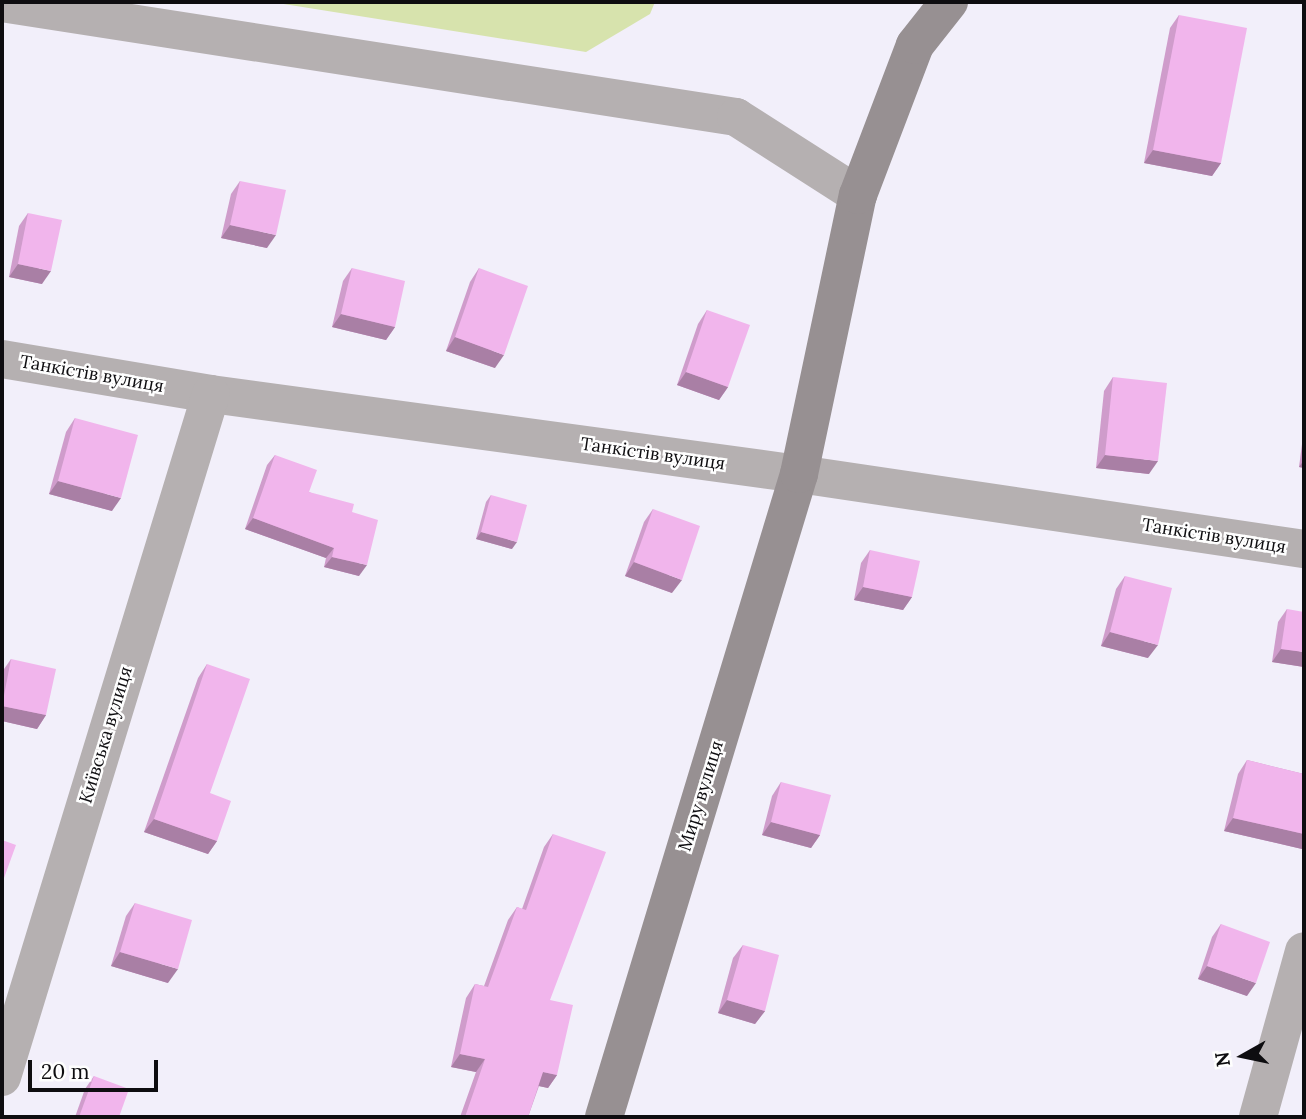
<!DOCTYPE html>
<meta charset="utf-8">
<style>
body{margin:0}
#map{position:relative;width:1306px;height:1119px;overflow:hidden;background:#f2effa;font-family:Lora,serif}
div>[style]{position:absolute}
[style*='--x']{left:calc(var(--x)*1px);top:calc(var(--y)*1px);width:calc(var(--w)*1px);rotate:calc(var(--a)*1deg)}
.green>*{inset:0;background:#d7e3ad}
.minor>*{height:38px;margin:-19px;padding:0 19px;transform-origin:19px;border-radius:19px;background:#b5b0b1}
.tertiary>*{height:38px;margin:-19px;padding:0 19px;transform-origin:19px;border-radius:19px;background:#b5b0b1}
.secondary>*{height:38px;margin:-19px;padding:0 19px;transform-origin:19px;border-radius:19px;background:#979092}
.wall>*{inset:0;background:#cf9ccb}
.shaded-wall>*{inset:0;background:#a97fa5}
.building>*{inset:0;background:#f1b5ec}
span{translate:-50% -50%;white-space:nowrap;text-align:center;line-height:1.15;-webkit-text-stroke:5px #fefefe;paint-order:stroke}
.street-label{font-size:18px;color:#0e0d10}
.frame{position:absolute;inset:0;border:4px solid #0e0d10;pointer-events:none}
.north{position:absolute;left:1208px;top:1021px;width:70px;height:70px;-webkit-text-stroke:5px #fefefe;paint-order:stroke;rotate:261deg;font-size:19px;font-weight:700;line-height:28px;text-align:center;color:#0e0d10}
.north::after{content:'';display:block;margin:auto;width:24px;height:32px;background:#0e0d10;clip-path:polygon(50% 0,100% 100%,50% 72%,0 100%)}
.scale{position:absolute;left:28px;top:1060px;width:130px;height:32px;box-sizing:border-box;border:4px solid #0e0d10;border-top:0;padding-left:9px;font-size:21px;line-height:24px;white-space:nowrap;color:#0e0d10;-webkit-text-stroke:5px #fefefe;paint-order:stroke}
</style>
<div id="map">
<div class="green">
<div style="clip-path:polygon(271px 2px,655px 2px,650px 14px,586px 52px)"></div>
</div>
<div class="minor">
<div style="--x:2;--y:359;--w:212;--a:9.5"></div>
<div style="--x:211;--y:394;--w:593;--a:7.75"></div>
<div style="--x:2;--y:1077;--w:714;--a:-72.99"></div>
<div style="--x:1258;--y:1117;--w:172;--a:-74.5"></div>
</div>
<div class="tertiary">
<div style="--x:2;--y:3;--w:743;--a:8.83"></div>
<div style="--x:736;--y:117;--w:145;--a:32.6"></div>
<div style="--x:799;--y:474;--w:511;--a:8.45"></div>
</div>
<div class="secondary">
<div style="--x:604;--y:1117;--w:672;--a:-73.13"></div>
<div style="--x:799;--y:474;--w:285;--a:-78.1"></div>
<div style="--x:858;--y:195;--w:160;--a:-69.2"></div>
<div style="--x:915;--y:45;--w:55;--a:-51.7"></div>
</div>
<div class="wall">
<div style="clip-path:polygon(1179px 15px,1221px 163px,1212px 176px,1144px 163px,1170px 28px)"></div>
<div style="clip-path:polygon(240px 181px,267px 248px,221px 238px,231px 194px)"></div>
<div style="clip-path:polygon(28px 213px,42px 284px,9px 277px,19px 226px)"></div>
<div style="clip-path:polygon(352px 268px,395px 327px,386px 340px,332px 327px,343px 281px)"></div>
<div style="clip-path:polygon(479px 268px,495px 368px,446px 351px,470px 282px)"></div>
<div style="clip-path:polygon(707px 310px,728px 387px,719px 400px,677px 385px,698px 324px)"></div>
<div style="clip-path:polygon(1113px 377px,1149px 474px,1096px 468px,1104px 391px)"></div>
<div style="clip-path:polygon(75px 418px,112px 511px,49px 494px,66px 432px)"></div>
<div style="clip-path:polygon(1304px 429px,1304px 468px,1299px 467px)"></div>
<div style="clip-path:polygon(275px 455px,309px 492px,352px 512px,359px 576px,324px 567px,326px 558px,245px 529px,267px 465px)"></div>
<div style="clip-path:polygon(491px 495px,512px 549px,476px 539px,486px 502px)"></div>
<div style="clip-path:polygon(653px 509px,672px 593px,625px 576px,644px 522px)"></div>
<div style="clip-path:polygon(870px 550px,912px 597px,903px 610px,854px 600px,861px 563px)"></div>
<div style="clip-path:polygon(1125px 576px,1148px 658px,1101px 646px,1116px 589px)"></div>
<div style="clip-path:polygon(1287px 609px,1304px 667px,1272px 662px,1278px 622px)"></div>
<div style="clip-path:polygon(11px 659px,46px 715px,37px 729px,2px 721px,2px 672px)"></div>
<div style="clip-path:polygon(207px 664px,210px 793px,217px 841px,208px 854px,144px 832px,198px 678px)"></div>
<div style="clip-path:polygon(1247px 760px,1304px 774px,1304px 847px,1302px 849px,1224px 831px,1238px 774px)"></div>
<div style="clip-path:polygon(781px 782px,820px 835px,811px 848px,762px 835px,772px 796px)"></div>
<div style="clip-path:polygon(553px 834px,550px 1000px,557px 1075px,548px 1088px,539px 1086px,528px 1117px,460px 1117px,476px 1072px,451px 1067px,466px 998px,475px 984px,484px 986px,508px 920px,517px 907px,522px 909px,544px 847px)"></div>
<div style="clip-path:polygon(135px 903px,168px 983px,111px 966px,126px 916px)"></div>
<div style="clip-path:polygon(1221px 924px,1247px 996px,1198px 979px,1212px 937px)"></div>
<div style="clip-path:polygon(743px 945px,765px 1011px,755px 1024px,718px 1013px,733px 958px)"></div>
<div style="clip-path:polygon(94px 1076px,119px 1117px,75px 1117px,85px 1089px)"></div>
</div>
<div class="shaded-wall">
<div style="clip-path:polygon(1153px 150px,1221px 163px,1212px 176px,1144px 163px)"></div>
<div style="clip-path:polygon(230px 225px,276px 235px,267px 248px,221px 238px)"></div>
<div style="clip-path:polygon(18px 264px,51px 271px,42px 284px,9px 277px)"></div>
<div style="clip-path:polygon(341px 314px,395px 327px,386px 340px,332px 327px)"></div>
<div style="clip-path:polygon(455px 337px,504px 355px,495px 368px,446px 351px)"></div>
<div style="clip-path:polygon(686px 372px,728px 387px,719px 400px,677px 385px)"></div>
<div style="clip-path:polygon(1105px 455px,1158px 461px,1149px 474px,1096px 468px)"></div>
<div style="clip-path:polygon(1304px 460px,1304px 468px,1299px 467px)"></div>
<div style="clip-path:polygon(58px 481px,121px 498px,112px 511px,49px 494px)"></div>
<div style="clip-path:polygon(253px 518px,334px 548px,326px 558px,245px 529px)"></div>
<div style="clip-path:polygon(481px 532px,517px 542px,512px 549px,476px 539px)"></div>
<div style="clip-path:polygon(332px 557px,367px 565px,359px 576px,324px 567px)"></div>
<div style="clip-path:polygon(634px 562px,682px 580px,672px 593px,625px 576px)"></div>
<div style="clip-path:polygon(863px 587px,912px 597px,903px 610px,854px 600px)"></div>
<div style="clip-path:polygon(1110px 632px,1158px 645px,1148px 658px,1101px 646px)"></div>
<div style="clip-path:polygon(1281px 649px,1304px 652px,1304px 667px,1272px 662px)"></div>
<div style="clip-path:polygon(2px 706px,46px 715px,37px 729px,2px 721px)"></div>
<div style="clip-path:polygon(1233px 818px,1304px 834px,1304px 847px,1302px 849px,1224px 831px)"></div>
<div style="clip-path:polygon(154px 819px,217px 841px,208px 854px,144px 832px)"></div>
<div style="clip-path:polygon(771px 822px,820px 835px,811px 848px,762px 835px)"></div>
<div style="clip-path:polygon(120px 952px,178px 969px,168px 983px,111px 966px)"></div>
<div style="clip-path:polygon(1207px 966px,1256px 983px,1247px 996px,1198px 979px)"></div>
<div style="clip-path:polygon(727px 1000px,765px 1011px,755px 1024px,718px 1013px)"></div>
<div style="clip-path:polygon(460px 1054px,485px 1059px,476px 1072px,451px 1067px)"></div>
<div style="clip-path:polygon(543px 1072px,557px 1075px,548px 1088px,534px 1085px)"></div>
</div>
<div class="building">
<div style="clip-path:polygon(1179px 15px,1247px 28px,1221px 163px,1153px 150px)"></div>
<div style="clip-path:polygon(240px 181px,286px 190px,276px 235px,230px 225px)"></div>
<div style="clip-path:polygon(28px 213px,62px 220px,51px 271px,18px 264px)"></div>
<div style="clip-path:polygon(352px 268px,405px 281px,395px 327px,341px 314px)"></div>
<div style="clip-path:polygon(479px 268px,528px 286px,504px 355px,455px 337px)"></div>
<div style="clip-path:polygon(707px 310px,750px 325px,728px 387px,686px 372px)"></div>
<div style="clip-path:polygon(1113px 377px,1167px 383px,1158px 461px,1105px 455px)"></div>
<div style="clip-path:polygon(75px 418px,138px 435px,121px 498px,58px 481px)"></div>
<div style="clip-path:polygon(275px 455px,317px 470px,309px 492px,354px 504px,352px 512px,378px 520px,367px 565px,332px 557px,334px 548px,253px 518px)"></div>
<div style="clip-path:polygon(491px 495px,527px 505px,517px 542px,481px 532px)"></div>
<div style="clip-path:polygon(653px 509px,700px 526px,682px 580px,634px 562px)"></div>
<div style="clip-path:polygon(870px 550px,920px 561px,912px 597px,863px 587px)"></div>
<div style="clip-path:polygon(1125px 576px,1172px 588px,1158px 645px,1110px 632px)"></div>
<div style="clip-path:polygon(1287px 609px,1304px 612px,1304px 652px,1281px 649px)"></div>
<div style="clip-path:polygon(11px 659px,56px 669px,46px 715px,2px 706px)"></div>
<div style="clip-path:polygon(207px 664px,250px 679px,210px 793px,231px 801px,217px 841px,154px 819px)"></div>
<div style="clip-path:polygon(1247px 760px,1304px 774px,1304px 834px,1233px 818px)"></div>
<div style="clip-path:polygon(781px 782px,831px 795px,820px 835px,771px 822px)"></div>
<div style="clip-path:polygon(553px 834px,606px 852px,550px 1000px,573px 1005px,557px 1075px,543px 1072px,528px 1117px,465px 1117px,485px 1059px,460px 1054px,475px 984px,488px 987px,517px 907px,526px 910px)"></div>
<div style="clip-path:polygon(2px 840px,16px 845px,4px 878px,2px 878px)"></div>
<div style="clip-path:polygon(135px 903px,192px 920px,178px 969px,120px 952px)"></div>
<div style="clip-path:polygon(1221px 924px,1270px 942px,1256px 983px,1207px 966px)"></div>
<div style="clip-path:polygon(743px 945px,779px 955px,765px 1011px,727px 1000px)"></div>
<div style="clip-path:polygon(94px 1076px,129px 1089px,119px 1117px,79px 1117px)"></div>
</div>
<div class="street-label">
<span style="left:92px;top:374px;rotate:10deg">Танкістів вулиця</span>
<span style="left:653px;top:454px;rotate:8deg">Танкістів вулиця</span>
<span style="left:1214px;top:536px;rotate:9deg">Танкістів вулиця</span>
<span style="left:106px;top:735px;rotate:-73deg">Київська вулиця</span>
<span style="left:701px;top:796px;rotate:-73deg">Миру вулиця</span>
</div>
<div class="frame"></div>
<div class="north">N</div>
<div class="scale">20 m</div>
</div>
